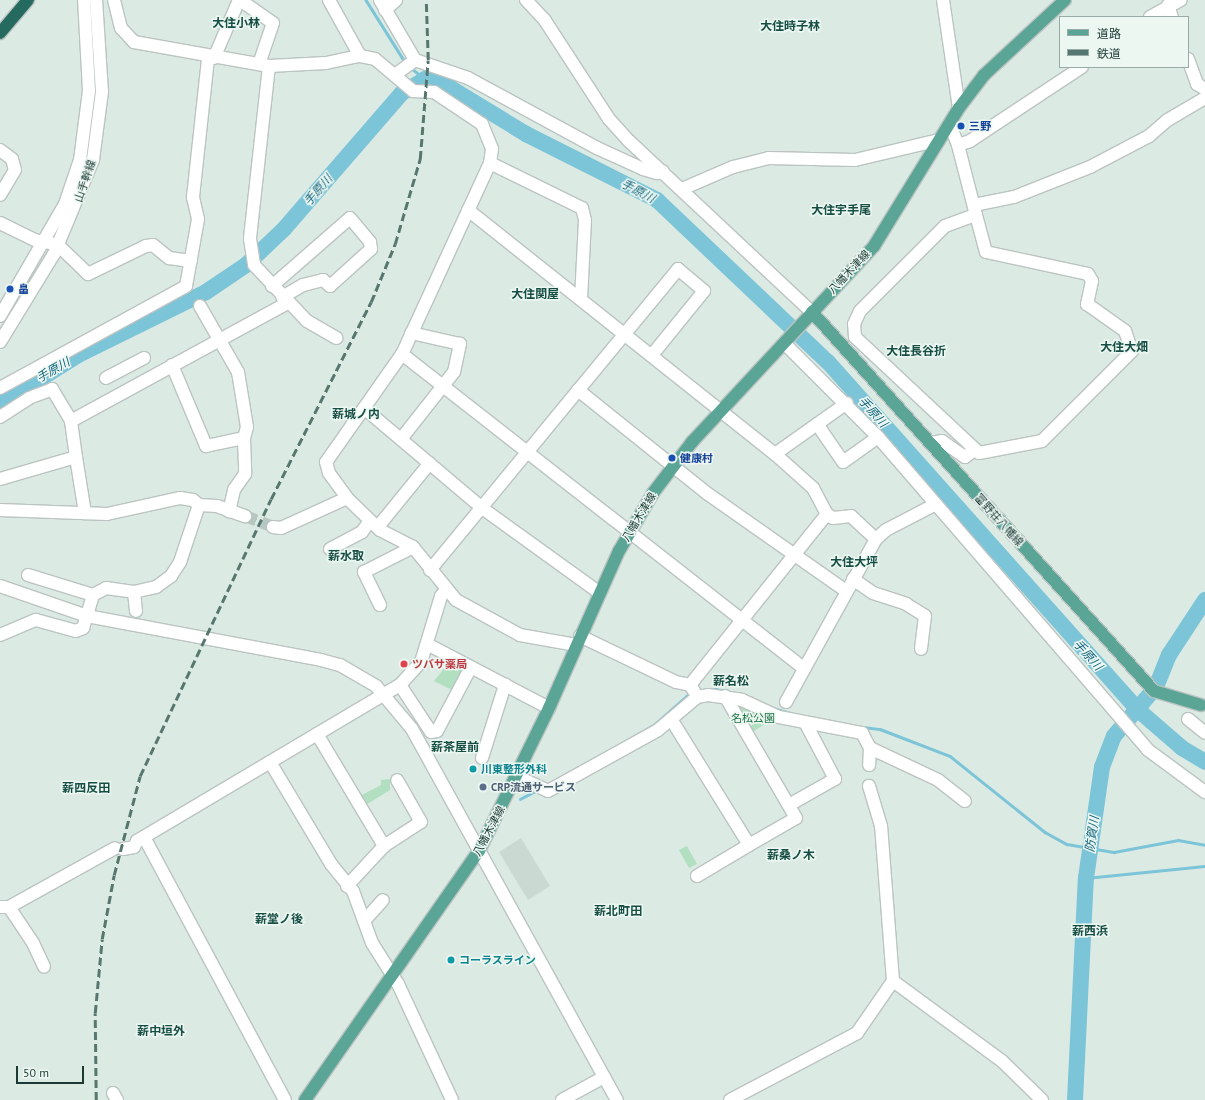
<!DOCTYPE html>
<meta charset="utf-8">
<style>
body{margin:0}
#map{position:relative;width:1205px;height:1100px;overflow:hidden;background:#dceae4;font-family:"PT Sans","Noto Sans JP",sans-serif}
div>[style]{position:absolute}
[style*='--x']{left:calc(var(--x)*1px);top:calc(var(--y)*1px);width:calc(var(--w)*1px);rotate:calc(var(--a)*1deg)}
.built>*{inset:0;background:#cadad3}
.green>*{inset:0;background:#b1dfc0}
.stream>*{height:2.5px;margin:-1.25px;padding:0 1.25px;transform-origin:1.25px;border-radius:1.25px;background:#7cc4d7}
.river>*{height:16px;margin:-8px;padding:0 8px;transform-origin:8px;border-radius:8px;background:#7cc4d7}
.minor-tunnel>*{height:12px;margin-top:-6px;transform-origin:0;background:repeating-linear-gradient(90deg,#b6c7c1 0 12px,transparent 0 18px)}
.roads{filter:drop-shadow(1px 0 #bbc4c2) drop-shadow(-1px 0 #bbc4c2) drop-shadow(0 1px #bbc4c2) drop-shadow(0 -1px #bbc4c2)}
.minor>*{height:12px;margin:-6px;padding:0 6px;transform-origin:6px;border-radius:6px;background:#fff}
.major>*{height:12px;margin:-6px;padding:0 6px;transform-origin:6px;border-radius:6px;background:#5ba596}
.highway>*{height:12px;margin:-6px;padding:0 6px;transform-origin:6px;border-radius:6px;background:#256a5f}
.rail>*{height:2.5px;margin-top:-1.25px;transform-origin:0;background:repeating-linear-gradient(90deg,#567770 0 8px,transparent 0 12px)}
.dots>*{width:11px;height:11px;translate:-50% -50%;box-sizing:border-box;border:2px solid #ecf7f2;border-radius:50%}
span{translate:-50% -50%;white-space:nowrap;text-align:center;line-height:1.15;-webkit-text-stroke:3px #ecf7f2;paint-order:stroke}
.transit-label{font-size:11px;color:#164399;font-weight:700}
.left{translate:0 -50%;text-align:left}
.street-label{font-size:11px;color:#1c3a34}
.health-label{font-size:11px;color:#be3a42;font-weight:700}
.park-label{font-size:11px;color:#227547}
.culture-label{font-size:11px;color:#0d838f;font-weight:700}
.service-label{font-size:11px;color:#4e5e75;font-weight:700}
.neighbourhood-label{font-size:12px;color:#174e44;font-weight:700}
.water-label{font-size:12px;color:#11647c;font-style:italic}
.legend{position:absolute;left:1059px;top:16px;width:130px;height:52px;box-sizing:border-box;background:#ecf7f2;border:1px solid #99aba6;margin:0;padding:5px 7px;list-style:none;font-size:12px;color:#1c3a34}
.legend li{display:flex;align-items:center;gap:8px;height:20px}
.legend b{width:20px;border:1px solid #99aba6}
.scale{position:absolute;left:16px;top:1066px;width:68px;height:18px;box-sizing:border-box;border:2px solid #1c3a34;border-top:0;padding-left:5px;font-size:12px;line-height:14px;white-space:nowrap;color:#1c3a34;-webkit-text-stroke:3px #ecf7f2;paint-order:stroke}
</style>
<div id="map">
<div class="built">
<div style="clip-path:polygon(521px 838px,550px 886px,528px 900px,499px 852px)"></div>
</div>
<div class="green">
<div style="clip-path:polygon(451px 660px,461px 666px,463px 672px,452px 690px,434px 681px)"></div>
<div style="clip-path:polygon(732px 698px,775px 718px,749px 734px)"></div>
<div style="clip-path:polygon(390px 779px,390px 790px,364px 806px,358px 797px,381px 785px,381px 780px)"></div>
<div style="clip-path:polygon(687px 846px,697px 864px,689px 868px,679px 850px)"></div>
</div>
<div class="stream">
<div style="--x:366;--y:0;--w:73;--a:57.8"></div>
<div style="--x:410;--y:67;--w:19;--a:39"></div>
<div style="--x:697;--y:691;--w:19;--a:-6"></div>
<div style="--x:716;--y:689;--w:28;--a:13"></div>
<div style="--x:773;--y:708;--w:19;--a:16"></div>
<div style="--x:863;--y:727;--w:17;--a:7"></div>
<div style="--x:880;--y:729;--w:75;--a:21.1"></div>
<div style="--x:950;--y:756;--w:122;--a:38.7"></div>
<div style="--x:1045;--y:832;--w:25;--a:29"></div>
<div style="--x:1067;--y:844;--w:48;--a:9.7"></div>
<div style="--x:1114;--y:852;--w:65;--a:-10.6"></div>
<div style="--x:1178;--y:840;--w:27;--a:10"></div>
<div style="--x:624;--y:742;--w:36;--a:-30"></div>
<div style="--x:655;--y:724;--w:47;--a:-41.5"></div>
<div style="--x:520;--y:799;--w:19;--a:-28"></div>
<div style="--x:1086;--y:878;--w:120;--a:-5.8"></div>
</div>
<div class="river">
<div style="--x:0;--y:404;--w:92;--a:-32.1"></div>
<div style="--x:78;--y:355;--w:143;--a:-26.2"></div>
<div style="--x:206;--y:292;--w:48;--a:-34"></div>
<div style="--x:246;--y:265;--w:52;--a:-43.5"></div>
<div style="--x:284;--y:229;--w:180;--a:-49.1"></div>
<div style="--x:402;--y:93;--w:27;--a:-31"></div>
<div style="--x:425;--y:79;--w:25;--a:18"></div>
<div style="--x:449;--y:87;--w:90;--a:31.4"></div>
<div style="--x:526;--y:134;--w:147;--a:26.7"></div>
<div style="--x:657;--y:200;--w:236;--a:43.5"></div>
<div style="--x:828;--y:362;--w:465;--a:48.3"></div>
<div style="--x:1137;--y:709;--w:60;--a:40.9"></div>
<div style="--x:1182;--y:748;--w:27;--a:31"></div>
<div style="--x:1075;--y:1100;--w:222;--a:-87.2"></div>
<div style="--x:1086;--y:878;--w:112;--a:-81.8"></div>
<div style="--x:1102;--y:767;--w:33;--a:-69"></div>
<div style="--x:1114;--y:736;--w:65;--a:-49.4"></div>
<div style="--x:1156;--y:687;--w:35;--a:-68"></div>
<div style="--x:1169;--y:655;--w:66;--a:-56.8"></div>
</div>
<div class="minor-tunnel">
<div style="--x:245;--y:516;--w:30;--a:21"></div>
</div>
<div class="roads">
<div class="minor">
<div style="--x:114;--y:0;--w:29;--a:76"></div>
<div style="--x:121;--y:28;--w:19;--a:47"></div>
<div style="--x:134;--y:42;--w:137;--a:10.1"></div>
<div style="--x:269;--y:66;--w:57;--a:-3"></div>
<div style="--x:326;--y:63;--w:35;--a:-12"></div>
<div style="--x:360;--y:56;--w:15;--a:11"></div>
<div style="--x:375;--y:59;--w:50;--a:40.1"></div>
<div style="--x:413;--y:91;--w:21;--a:3"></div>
<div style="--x:434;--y:92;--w:58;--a:33.7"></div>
<div style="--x:482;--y:124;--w:27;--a:68"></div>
<div style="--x:492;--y:149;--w:14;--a:98"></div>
<div style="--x:490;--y:163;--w:210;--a:114.7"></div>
<div style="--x:402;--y:354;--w:132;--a:125.1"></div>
<div style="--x:326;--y:462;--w:11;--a:75"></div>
<div style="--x:329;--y:473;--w:31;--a:54"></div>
<div style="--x:347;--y:498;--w:46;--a:44.1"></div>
<div style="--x:380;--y:530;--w:37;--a:27"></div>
<div style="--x:413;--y:547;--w:68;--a:50.9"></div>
<div style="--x:456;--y:600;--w:73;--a:28.7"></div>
<div style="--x:520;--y:635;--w:57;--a:10.1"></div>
<div style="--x:240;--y:0;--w:40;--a:34.9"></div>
<div style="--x:273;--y:23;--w:43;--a:108.9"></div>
<div style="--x:329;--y:0;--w:64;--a:61"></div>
<div style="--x:380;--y:0;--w:69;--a:59.7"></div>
<div style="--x:526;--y:0;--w:26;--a:47"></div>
<div style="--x:544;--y:19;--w:119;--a:57"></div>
<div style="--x:609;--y:119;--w:30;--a:48"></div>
<div style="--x:629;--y:141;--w:250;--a:43.1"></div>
<div style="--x:943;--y:0;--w:109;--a:81.6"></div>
<div style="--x:1168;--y:5;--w:13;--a:72"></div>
<div style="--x:385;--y:10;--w:15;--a:-42"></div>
<div style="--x:1150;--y:17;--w:35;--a:-29"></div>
<div style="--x:214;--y:58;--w:63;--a:-66.7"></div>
<div style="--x:1188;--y:59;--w:27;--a:70"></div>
<div style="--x:1197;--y:84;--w:9;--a:32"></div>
<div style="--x:269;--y:66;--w:174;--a:96.3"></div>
<div style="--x:250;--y:239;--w:26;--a:81"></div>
<div style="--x:254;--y:265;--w:77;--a:46.6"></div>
<div style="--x:307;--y:321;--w:34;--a:30"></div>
<div style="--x:396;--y:74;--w:24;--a:-36"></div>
<div style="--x:415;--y:60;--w:56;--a:18.8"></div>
<div style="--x:468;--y:78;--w:147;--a:28.5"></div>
<div style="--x:597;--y:148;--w:51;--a:24.5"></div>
<div style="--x:643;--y:169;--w:15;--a:16"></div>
<div style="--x:657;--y:173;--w:6;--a:-18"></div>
<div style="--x:950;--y:125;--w:22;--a:68"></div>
<div style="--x:958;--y:145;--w:72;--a:75.6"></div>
<div style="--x:976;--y:215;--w:38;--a:75"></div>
<div style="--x:986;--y:252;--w:104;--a:12.2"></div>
<div style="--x:1088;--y:274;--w:8;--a:60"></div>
<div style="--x:1092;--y:281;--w:24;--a:102"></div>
<div style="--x:1087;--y:304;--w:47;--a:35.4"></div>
<div style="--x:1125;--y:331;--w:21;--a:71"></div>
<div style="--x:1132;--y:351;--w:127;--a:135"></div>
<div style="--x:1042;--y:441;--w:64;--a:169.2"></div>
<div style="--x:979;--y:453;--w:170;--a:-136.9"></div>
<div style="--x:855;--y:337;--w:13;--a:-94"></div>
<div style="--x:854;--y:324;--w:14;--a:-65"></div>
<div style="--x:860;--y:311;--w:120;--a:-45"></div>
<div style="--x:945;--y:226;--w:33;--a:-20"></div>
<div style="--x:958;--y:145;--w:13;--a:-18"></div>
<div style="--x:970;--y:141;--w:134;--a:-33.5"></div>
<div style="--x:0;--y:150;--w:15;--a:37"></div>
<div style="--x:12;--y:159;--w:11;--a:75"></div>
<div style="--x:15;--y:170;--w:29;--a:121"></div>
<div style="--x:490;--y:163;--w:102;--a:26.1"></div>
<div style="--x:582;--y:208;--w:12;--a:76"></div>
<div style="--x:585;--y:220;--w:79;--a:92.9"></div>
<div style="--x:682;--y:189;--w:56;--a:-23.3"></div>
<div style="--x:733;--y:167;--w:36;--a:-14"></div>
<div style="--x:768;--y:158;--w:87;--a:1.3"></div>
<div style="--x:855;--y:160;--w:86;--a:-13.4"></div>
<div style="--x:974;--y:205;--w:41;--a:-11.3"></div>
<div style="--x:1014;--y:197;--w:82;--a:-21.5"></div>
<div style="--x:1090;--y:167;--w:67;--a:-27.7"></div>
<div style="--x:1149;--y:136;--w:23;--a:-41"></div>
<div style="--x:1166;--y:121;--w:45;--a:-30.5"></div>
<div style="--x:468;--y:210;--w:392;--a:38.5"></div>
<div style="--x:775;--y:454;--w:51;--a:41.8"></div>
<div style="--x:813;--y:488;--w:30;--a:62"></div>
<div style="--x:827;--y:514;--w:7;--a:34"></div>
<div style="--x:833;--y:518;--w:18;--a:-6"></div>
<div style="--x:851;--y:516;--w:34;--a:43"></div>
<div style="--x:0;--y:223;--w:39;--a:26"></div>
<div style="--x:35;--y:240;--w:24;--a:12"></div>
<div style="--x:58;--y:245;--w:42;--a:44"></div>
<div style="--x:88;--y:274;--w:64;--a:-25.8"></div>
<div style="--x:146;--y:246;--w:7;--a:-8"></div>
<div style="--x:153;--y:245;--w:21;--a:39"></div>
<div style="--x:169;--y:258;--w:22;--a:8"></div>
<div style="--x:272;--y:286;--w:103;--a:-41.1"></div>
<div style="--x:350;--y:218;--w:31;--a:50"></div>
<div style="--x:370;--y:242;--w:7;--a:82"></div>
<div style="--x:371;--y:249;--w:55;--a:137.9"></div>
<div style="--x:330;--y:286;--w:9;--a:-139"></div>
<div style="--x:323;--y:280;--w:21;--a:166"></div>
<div style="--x:303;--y:285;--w:24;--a:150"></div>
<div style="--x:200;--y:306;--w:76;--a:60.1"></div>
<div style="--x:238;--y:372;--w:56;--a:80.7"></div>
<div style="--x:247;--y:427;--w:11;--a:105"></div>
<div style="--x:244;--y:438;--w:36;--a:88"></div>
<div style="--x:245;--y:474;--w:19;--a:125"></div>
<div style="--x:234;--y:490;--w:22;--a:103"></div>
<div style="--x:0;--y:316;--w:129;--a:-59.9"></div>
<div style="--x:65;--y:204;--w:46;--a:-71.2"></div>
<div style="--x:80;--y:160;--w:70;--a:-82.6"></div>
<div style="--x:89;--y:91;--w:91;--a:-93.1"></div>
<div style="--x:0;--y:342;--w:103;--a:-58.5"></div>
<div style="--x:54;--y:254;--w:102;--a:-67.5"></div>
<div style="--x:93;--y:160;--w:69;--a:-82.5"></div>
<div style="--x:102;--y:92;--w:92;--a:-93.7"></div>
<div style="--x:785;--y:344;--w:132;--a:45"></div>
<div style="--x:878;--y:437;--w:413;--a:49.2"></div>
<div style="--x:1148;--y:750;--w:71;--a:36.4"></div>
<div style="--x:402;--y:354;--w:508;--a:38.04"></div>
<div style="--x:172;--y:365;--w:88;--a:67.2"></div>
<div style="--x:206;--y:446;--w:39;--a:-12"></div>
<div style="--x:106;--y:378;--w:43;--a:-27.8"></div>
<div style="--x:0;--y:388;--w:212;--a:-28.7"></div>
<div style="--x:186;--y:286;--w:68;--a:-79.8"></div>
<div style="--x:198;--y:219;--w:23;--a:-103"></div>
<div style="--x:193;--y:197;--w:140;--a:-83.8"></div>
<div style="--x:578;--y:390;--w:166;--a:38.7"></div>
<div style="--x:708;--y:494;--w:169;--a:35.1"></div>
<div style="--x:365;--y:409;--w:153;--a:40.2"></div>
<div style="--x:482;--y:508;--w:145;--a:35.8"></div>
<div style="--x:0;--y:417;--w:35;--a:-33"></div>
<div style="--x:29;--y:398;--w:25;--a:-21"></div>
<div style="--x:52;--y:389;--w:37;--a:59"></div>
<div style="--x:817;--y:424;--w:46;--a:55.6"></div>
<div style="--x:843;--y:462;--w:43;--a:-35.5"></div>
<div style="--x:401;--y:439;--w:85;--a:-51.7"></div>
<div style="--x:454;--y:372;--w:29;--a:-78"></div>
<div style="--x:460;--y:344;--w:50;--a:-167.3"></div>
<div style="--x:930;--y:443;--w:12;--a:-9"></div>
<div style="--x:942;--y:441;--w:28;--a:35"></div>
<div style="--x:965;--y:457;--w:10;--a:-37"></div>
<div style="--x:775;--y:454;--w:88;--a:-35.3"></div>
<div style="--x:76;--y:457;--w:57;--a:80.9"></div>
<div style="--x:0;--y:479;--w:79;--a:-16.1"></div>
<div style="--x:76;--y:457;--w:36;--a:-98"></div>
<div style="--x:71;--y:421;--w:246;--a:-28.6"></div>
<div style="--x:0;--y:510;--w:107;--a:2.1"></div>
<div style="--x:107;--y:514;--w:75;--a:-12.4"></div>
<div style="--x:180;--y:498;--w:13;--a:9"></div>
<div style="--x:193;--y:500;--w:8;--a:40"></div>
<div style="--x:273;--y:527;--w:8;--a:7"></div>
<div style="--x:281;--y:528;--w:72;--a:-24.4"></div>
<div style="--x:380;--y:530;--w:7;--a:-82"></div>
<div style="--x:381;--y:523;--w:77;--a:-50.8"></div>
<div style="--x:330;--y:549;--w:36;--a:-28"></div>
<div style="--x:362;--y:532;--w:12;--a:-55"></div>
<div style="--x:430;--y:570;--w:390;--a:-50.5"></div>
<div style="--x:678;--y:269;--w:34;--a:40"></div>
<div style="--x:704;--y:291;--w:82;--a:129.1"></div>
<div style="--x:28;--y:575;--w:68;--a:17.1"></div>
<div style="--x:853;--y:579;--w:24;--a:35"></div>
<div style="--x:873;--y:593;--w:35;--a:18"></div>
<div style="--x:906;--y:604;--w:22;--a:32"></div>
<div style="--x:925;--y:616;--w:33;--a:97"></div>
<div style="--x:0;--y:586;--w:92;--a:19"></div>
<div style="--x:87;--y:616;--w:238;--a:10.6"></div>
<div style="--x:321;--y:660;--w:20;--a:15"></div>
<div style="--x:340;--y:665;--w:42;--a:30.3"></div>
<div style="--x:376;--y:686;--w:56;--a:50.1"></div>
<div style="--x:412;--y:729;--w:424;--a:61.1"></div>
<div style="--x:134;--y:592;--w:19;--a:84"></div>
<div style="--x:380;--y:605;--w:37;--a:-116"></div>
<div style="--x:364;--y:572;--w:55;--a:-27"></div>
<div style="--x:0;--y:635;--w:39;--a:-23"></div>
<div style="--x:36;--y:620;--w:41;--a:15.4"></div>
<div style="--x:76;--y:631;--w:8;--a:-23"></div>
<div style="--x:83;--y:628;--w:34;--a:-73"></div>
<div style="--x:93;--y:595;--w:15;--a:-28"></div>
<div style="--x:106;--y:588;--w:28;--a:8"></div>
<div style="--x:134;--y:592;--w:23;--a:-13"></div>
<div style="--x:156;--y:587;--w:19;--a:-36"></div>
<div style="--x:171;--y:576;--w:17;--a:-57"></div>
<div style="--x:180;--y:562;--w:60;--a:-71.6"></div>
<div style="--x:199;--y:505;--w:18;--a:3"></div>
<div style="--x:217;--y:506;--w:30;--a:20"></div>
<div style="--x:580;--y:636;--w:106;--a:25.6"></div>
<div style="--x:676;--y:682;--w:14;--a:12"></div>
<div style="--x:690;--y:685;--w:7;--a:56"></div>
<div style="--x:427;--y:644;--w:138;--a:27.7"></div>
<div style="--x:400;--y:685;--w:56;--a:56.6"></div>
<div style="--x:431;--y:732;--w:6;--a:-9"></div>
<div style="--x:437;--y:731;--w:72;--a:-62"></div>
<div style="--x:690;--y:685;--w:219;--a:-51.3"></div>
<div style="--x:786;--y:702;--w:186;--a:-61.1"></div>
<div style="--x:876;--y:539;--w:13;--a:-42"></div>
<div style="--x:886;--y:530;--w:56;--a:-27.5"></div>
<div style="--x:671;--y:719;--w:148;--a:58.2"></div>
<div style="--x:749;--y:845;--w:54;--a:-29.9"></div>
<div style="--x:796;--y:818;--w:141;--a:-120.2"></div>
<div style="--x:1188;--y:719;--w:22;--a:39"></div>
<div style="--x:317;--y:734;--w:131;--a:59.1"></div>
<div style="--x:870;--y:748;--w:75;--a:25.2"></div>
<div style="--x:938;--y:780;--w:34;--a:38"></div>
<div style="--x:482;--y:758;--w:77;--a:-72.5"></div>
<div style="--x:270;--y:762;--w:119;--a:59.1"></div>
<div style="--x:331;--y:864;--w:35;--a:51"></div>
<div style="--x:353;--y:891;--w:55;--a:69.9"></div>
<div style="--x:372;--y:943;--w:49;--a:57.6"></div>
<div style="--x:398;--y:984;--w:128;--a:65"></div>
<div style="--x:516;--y:776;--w:35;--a:25"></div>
<div style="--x:548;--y:791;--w:126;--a:-29"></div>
<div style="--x:658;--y:730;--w:51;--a:-40.2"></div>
<div style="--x:697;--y:697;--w:11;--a:-10"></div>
<div style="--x:708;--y:695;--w:34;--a:8"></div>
<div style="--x:742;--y:700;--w:41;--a:24.7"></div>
<div style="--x:779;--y:717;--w:85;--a:10.9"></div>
<div style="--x:862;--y:733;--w:17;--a:62"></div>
<div style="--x:870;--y:748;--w:17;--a:93"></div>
<div style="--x:789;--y:805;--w:53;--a:-29.5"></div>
<div style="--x:835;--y:779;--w:62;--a:-117.8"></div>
<div style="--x:144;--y:837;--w:298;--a:61.8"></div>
<div style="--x:123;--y:849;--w:11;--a:-10"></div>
<div style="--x:134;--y:847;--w:7;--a:-63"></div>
<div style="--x:137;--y:841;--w:306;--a:-30.7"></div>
<div style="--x:400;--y:685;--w:31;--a:-48"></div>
<div style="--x:421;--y:662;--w:69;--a:-73.1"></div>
<div style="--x:441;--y:596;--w:8;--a:-50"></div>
<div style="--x:697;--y:876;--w:61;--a:-30.8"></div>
<div style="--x:347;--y:886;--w:54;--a:-47.2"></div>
<div style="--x:384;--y:846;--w:44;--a:-33"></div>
<div style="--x:421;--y:822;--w:48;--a:-119.7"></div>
<div style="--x:0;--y:907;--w:9;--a:0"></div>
<div style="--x:9;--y:907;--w:121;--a:-29.1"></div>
<div style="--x:9;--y:907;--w:43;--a:56.3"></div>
<div style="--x:33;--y:943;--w:26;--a:65"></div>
<div style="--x:364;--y:921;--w:28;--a:-48"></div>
<div style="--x:893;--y:981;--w:135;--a:36.3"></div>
<div style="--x:1002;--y:1061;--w:56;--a:44.3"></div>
<div style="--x:113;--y:1093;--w:8;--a:60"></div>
<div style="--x:562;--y:1100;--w:48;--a:-28.7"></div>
<div style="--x:730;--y:1100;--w:144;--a:-27.8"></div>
<div style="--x:857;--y:1033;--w:63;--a:-55.3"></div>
<div style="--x:893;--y:981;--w:155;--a:-94.4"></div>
<div style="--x:881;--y:826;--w:42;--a:-106.7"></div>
</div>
<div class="major">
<div style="--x:812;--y:312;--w:510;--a:47.94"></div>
<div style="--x:1154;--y:691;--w:49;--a:16.6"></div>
<div style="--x:305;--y:1100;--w:304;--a:-55.1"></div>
<div style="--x:479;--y:851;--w:159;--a:-63.9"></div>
<div style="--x:549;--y:708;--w:172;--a:-66"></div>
<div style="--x:619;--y:551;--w:67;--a:-59.6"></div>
<div style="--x:653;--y:493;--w:64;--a:-52.6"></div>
<div style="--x:692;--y:442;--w:267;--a:-47.1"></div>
<div style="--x:874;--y:246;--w:162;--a:-58.4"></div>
<div style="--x:959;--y:108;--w:41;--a:-52.9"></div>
<div style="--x:984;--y:75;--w:110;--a:-42.8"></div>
</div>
<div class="highway">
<div style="--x:0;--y:33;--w:43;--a:-49.7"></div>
</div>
</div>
<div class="rail">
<div style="--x:96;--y:1100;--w:87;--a:-90.7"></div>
<div style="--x:95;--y:1013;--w:74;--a:-84.6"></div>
<div style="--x:102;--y:939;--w:65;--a:-79.4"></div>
<div style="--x:114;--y:875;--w:102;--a:-75.3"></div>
<div style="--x:140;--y:776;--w:306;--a:-64.7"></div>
<div style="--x:271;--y:499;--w:221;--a:-63.1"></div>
<div style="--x:371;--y:302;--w:63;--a:-67.5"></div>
<div style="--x:395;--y:244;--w:89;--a:-73.6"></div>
<div style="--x:420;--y:159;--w:99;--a:-85.4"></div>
<div style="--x:428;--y:60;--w:60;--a:-91.9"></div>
</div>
<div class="dots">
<div style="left:961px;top:126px;background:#1a4fb4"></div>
<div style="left:10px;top:289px;background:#1a4fb4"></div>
<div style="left:672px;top:458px;background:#1a4fb4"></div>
<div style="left:404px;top:664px;background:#e0444e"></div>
<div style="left:473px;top:769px;background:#0f9aa8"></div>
<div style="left:483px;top:787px;background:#5c6f8a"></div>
<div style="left:451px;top:960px;background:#0f9aa8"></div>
</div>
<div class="transit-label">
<span class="left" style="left:969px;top:126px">三野</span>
<span class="left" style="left:18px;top:289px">畠</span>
<span class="left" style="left:680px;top:458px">健康村</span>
</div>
<div class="street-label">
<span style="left:85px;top:181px;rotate:-71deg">山手幹線</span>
<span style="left:849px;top:272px;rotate:-47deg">八幡木津線</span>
<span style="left:639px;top:517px;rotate:-59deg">八幡木津線</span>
<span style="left:999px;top:520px;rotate:48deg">富野荘八幡線</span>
<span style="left:489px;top:831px;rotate:-62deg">八幡木津線</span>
</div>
<div class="health-label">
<span class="left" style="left:412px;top:664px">ツバサ薬局</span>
</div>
<div class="park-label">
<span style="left:753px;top:718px">名松公園</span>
</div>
<div class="culture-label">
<span class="left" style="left:481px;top:769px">川東整形外科</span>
<span class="left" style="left:459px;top:960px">コーラスライン</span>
</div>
<div class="service-label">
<span class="left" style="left:491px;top:787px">CRP流通サービス</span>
</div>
<div class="neighbourhood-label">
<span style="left:236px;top:23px">大住小林</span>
<span style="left:790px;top:26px">大住時子林</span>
<span style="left:841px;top:210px">大住宇手尾</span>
<span style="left:535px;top:294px">大住関屋</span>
<span style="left:1124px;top:347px">大住大畑</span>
<span style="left:916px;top:351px">大住長谷折</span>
<span style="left:356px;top:414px">薪城ノ内</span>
<span style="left:346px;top:556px">薪水取</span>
<span style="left:854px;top:562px">大住大坪</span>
<span style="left:731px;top:681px">薪名松</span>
<span style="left:455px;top:747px">薪茶屋前</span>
<span style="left:86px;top:788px">薪四反田</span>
<span style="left:791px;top:855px">薪桑ノ木</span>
<span style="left:618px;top:911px">薪北町田</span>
<span style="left:279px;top:919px">薪堂ノ後</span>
<span style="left:1090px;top:931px">薪西浜</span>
<span style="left:161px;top:1031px">薪中垣外</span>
</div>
<div class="water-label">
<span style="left:318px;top:190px;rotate:-49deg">手原川</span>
<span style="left:638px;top:191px;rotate:28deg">手原川</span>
<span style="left:53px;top:370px;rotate:-30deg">手原川</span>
<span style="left:873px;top:412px;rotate:48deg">手原川</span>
<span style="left:1088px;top:655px;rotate:48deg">手原川</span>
<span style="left:1092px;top:834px;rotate:-82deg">防賀川</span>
</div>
<ul class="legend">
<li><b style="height:5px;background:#5ba596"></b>道路</li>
<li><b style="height:5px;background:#567770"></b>鉄道</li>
</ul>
<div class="scale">50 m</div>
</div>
